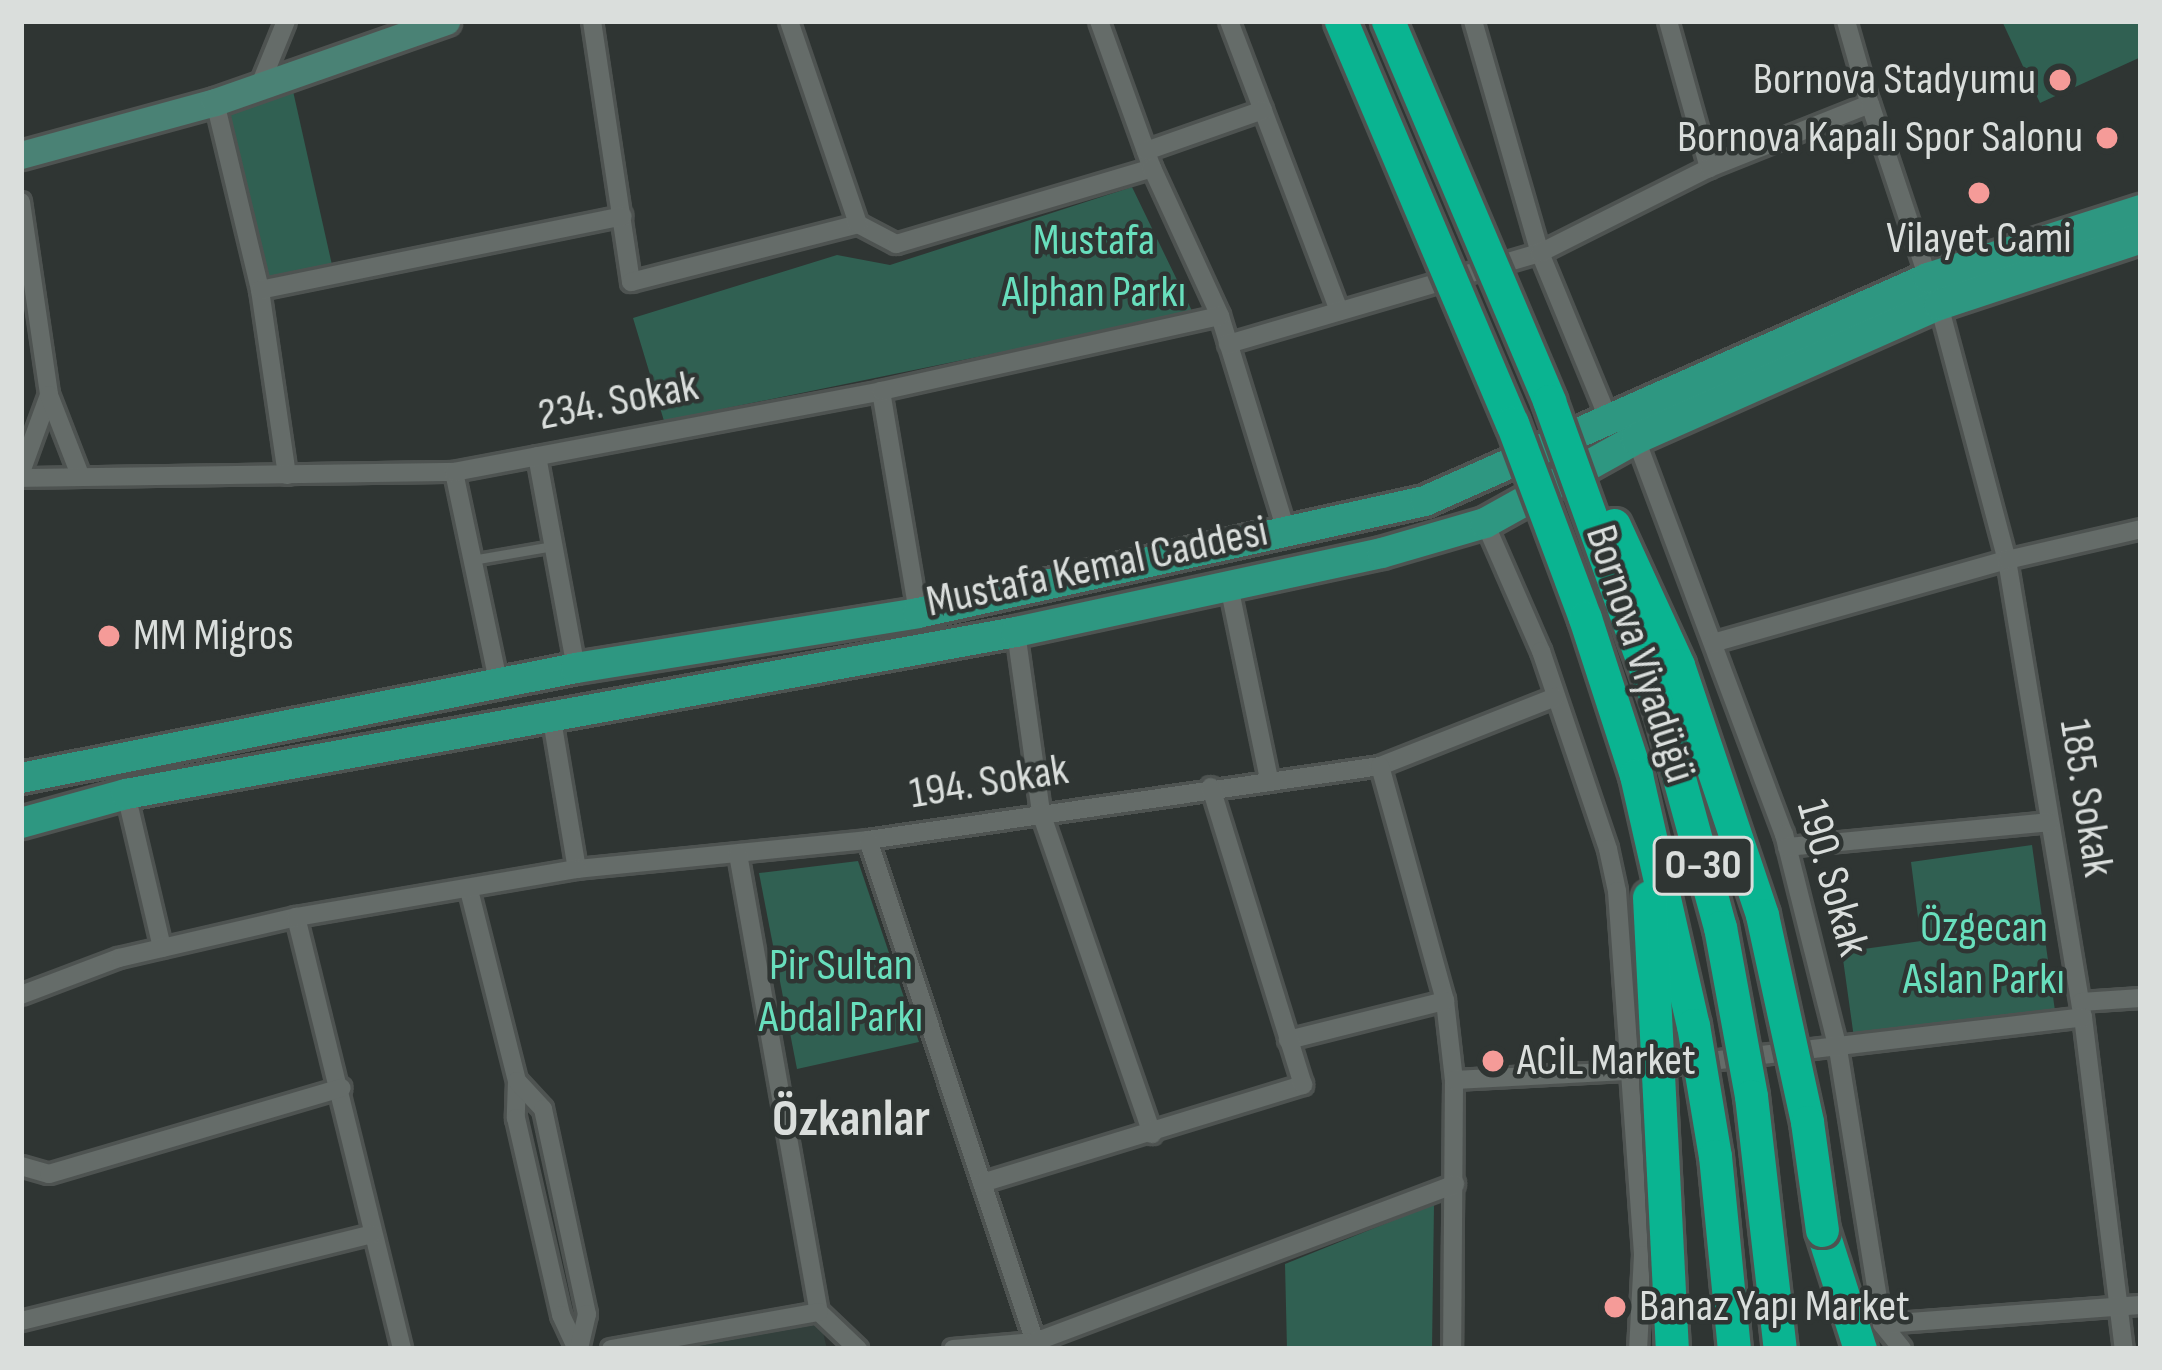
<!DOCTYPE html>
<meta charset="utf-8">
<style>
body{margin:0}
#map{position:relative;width:2162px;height:1370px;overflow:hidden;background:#2f3533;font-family:"Sofia Sans Condensed",sans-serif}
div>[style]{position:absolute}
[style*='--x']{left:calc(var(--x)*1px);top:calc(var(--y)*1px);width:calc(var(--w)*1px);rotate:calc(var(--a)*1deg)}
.built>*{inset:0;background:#33403c}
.green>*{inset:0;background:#306052}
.roads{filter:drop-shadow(3px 0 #4e5351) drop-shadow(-3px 0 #4e5351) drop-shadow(0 3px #4e5351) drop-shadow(0 -3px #4e5351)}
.service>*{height:9px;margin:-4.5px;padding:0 4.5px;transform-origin:4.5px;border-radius:4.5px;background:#656c69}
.minor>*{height:18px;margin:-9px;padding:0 9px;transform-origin:9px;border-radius:9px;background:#656c69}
.secondary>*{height:27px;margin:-13.5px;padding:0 13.5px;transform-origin:13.5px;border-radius:13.5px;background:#4a8275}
.primary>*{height:30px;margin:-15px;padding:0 15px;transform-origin:15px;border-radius:15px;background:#2e9781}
.motorway>*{height:33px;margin:-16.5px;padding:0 16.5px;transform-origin:16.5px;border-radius:16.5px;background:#0ab491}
.bridges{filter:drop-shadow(3px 0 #4e5351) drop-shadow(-3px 0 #4e5351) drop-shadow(0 3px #4e5351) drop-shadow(0 -3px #4e5351)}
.motorway-bridge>*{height:33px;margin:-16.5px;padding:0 16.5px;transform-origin:16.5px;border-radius:16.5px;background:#0ab491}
.dots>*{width:33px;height:33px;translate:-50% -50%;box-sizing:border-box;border:6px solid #2f3533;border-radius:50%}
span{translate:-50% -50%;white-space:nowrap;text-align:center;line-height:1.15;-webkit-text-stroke:9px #2f3533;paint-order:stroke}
.shield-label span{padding:3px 9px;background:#2f3533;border:3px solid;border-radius:9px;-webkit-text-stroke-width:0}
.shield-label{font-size:42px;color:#dadedc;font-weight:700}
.poi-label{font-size:45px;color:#dadedc}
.right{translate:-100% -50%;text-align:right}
.left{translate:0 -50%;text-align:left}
.park-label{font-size:45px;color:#68dfbd}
.street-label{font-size:45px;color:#dadedc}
.quarter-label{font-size:51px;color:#dadedc;font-weight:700}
.frame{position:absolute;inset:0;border:24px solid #dadedc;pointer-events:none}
</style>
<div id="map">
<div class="built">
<div style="clip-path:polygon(821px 1324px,827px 1349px,641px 1349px)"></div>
</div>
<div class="green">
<div style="clip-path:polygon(2002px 21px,2141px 21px,2141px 57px,2040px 103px)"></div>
<div style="clip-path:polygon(293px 91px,332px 265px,263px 280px,225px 106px)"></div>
<div style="clip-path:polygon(1132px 187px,1193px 313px,664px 421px,633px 318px,837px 255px,890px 265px)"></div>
<div style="clip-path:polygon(2032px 845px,2055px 1011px,1854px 1038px,1842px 952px,1921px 941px,1911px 862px)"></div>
<div style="clip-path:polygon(858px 861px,919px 1042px,797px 1069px,759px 873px)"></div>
<div style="clip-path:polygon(1434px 1204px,1432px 1349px,1287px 1349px,1285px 1264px)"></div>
</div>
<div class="roads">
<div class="service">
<div style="--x:472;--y:560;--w:82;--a:-9.8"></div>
</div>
<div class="minor">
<div style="--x:592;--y:21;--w:264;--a:81.5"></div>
<div style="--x:631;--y:282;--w:234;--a:-14.3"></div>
<div style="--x:858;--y:224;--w:43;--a:27.8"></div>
<div style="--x:896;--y:244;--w:267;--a:-16.5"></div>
<div style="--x:789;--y:21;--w:214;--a:71.2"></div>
<div style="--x:1099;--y:21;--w:156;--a:70.2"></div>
<div style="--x:1152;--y:168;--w:163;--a:65.3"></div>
<div style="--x:1220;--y:316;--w:228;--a:72.9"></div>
<div style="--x:1229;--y:21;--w:310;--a:69.2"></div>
<div style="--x:1473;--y:21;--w:241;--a:73.9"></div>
<div style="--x:1540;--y:253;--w:184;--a:67.6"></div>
<div style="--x:1668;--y:21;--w:153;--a:74.4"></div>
<div style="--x:1846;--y:21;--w:91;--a:74.1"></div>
<div style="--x:260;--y:85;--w:69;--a:-67.9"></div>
<div style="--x:215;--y:102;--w:193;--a:76.5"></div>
<div style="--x:260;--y:290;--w:187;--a:81.7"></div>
<div style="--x:1146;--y:151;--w:124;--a:-19.3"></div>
<div style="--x:21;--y:202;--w:195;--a:81.7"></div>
<div style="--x:49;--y:395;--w:82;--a:110"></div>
<div style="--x:260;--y:290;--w:370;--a:-11.5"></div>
<div style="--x:1939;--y:305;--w:264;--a:75.1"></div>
<div style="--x:2007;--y:560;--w:463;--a:80.6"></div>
<div style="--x:2083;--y:1017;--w:335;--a:83"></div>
<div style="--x:1228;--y:344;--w:325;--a:-16.3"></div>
<div style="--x:1540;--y:253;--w:189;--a:-26.7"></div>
<div style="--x:1709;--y:168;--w:173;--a:-21.7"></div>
<div style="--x:1870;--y:104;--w:183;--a:71.6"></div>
<div style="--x:881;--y:391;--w:225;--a:80.5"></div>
<div style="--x:49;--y:395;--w:86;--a:68.8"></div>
<div style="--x:1636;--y:439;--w:422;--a:69.5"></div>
<div style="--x:1784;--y:834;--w:222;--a:75.9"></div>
<div style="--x:1838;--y:1049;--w:278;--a:80.9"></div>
<div style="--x:1882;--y:1324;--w:32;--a:51"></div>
<div style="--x:537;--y:456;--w:216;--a:79.6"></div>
<div style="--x:454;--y:472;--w:219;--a:78.1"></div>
<div style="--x:21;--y:478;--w:433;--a:-0.8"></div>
<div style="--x:454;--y:472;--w:435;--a:-10.7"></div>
<div style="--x:881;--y:391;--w:347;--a:-12.5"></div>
<div style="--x:1485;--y:523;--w:140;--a:66.4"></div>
<div style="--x:1541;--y:651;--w:209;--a:71.3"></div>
<div style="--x:1608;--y:849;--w:43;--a:77.9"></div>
<div style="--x:1617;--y:891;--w:365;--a:85.9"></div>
<div style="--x:1643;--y:1255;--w:94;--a:93"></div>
<div style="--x:1229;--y:586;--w:198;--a:78.3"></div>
<div style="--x:1016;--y:632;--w:183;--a:82.1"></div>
<div style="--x:1041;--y:813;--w:340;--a:70.9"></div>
<div style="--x:1713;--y:643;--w:305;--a:-15.8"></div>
<div style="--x:2007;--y:560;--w:138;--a:-13"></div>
<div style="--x:551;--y:714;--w:157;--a:80.5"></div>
<div style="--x:577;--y:869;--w:292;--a:-5.7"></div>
<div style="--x:868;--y:840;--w:517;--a:-8.22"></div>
<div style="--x:1380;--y:766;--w:188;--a:-21.5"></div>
<div style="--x:1380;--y:766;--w:244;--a:74.5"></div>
<div style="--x:1445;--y:1001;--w:80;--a:83.5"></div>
<div style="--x:1454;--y:1080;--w:269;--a:90.4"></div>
<div style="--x:126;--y:794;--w:158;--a:76.8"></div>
<div style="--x:868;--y:840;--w:529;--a:71.6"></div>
<div style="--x:1787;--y:847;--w:264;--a:-5.4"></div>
<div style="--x:738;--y:854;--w:465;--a:80"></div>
<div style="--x:819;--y:1312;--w:54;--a:43.5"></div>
<div style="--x:469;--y:890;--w:197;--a:75.9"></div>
<div style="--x:517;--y:1081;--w:37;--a:92"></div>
<div style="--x:516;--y:1118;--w:202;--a:77.1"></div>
<div style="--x:561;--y:1315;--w:38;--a:65"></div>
<div style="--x:296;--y:917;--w:445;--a:76.2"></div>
<div style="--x:21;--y:995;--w:105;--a:-20.7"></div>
<div style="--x:119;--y:958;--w:182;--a:-13"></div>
<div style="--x:296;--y:917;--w:285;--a:-9.7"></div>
<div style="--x:2081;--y:1002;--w:60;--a:-3.8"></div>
<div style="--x:1288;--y:1040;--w:162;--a:-14"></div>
<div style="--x:1454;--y:1080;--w:172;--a:-3"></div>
<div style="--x:1626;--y:1071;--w:460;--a:-6.7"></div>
<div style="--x:517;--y:1081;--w:38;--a:47"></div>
<div style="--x:543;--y:1109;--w:210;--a:77.9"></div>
<div style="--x:587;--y:1314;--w:36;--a:103"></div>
<div style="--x:21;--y:1166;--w:29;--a:16"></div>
<div style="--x:49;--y:1174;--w:305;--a:-16.4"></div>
<div style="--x:982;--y:1183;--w:336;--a:-17"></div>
<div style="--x:1303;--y:1085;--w:312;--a:-107.2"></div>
<div style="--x:21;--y:1321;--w:362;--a:-13.9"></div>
<div style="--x:1882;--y:1324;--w:260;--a:-4.2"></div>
<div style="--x:611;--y:1349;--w:211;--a:-10.1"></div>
<div style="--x:953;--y:1349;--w:82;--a:-4.9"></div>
<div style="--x:1035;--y:1342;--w:449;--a:-20.6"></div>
</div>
<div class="secondary">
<div style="--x:21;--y:155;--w:201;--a:-15.3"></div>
<div style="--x:215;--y:102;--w:245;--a:-19.3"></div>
</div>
<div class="primary">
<div style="--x:21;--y:778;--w:566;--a:-11.21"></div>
<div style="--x:576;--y:668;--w:346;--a:-9.1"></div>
<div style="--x:918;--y:613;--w:519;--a:-12.46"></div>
<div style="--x:1425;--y:501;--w:550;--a:-23.91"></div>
<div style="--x:1928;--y:278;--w:224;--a:-17.7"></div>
<div style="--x:21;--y:823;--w:109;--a:-15.4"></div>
<div style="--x:126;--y:794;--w:905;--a:-10.32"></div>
<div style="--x:1016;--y:632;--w:374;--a:-12.2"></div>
<div style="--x:1382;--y:553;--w:107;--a:-16.2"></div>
<div style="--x:1485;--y:523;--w:173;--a:-29.1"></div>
<div style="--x:1636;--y:439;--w:331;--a:-23.9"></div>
<div style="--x:1939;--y:305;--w:213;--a:-18.3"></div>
</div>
<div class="motorway">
<div style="--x:1822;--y:1230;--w:125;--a:72.3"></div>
</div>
</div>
<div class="bridges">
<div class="motorway-bridge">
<div style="--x:1341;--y:21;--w:437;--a:67"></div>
<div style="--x:1512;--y:423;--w:208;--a:69.5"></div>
<div style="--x:1585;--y:618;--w:165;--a:72"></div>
<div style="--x:1636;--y:775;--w:256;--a:77.2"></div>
<div style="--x:1693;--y:1025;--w:133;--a:80.5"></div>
<div style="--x:1715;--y:1156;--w:194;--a:84.4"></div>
<div style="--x:1388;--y:21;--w:413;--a:67"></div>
<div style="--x:1549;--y:401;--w:331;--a:70.2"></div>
<div style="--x:1661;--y:712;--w:223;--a:74.7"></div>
<div style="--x:1720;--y:927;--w:172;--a:79.6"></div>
<div style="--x:1751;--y:1096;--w:255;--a:83.5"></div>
<div style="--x:1614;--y:525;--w:154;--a:65.4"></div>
<div style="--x:1678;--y:665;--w:264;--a:71.4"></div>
<div style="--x:1762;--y:915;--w:212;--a:77.7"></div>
<div style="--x:1807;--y:1122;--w:109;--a:82.1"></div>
<div style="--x:1649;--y:897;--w:453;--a:87.1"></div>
</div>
</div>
<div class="dots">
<div style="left:2060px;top:80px;background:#f59b98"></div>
<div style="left:2107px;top:138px;background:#f59b98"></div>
<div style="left:1979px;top:193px;background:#f59b98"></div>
<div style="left:109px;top:636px;background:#f59b98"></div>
<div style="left:1493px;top:1061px;background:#f59b98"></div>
<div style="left:1615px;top:1307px;background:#f59b98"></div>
</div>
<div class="shield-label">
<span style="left:1703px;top:866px">O-30</span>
</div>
<div class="poi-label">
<span class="right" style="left:2036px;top:80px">Bornova Stadyumu</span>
<span class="right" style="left:2083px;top:138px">Bornova Kapalı Spor Salonu</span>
<span style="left:1979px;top:239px">Vilayet Cami</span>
<span class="left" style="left:133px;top:636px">MM Migros</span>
<span class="left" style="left:1517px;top:1061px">ACİL Market</span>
<span class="left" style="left:1639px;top:1307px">Banaz Yapı Market</span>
</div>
<div class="park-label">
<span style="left:1094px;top:267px">Mustafa<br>Alphan Parkı</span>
<span style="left:1984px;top:954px">Özgecan<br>Aslan Parkı</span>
<span style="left:841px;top:992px">Pir Sultan<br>Abdal Parkı</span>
</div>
<div class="street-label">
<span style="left:618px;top:401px;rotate:-11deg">234. Sokak</span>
<span style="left:1097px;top:567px;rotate:-12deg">Mustafa Kemal Caddesi</span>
<span style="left:1640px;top:654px;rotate:72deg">Bornova Viyadüğü</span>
<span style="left:989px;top:782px;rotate:-9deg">194. Sokak</span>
<span style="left:2086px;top:798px;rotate:81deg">185. Sokak</span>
<span style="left:1832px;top:878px;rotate:74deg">190. Sokak</span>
</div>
<div class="quarter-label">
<span style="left:851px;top:1120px">Özkanlar</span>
</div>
<div class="frame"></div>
</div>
